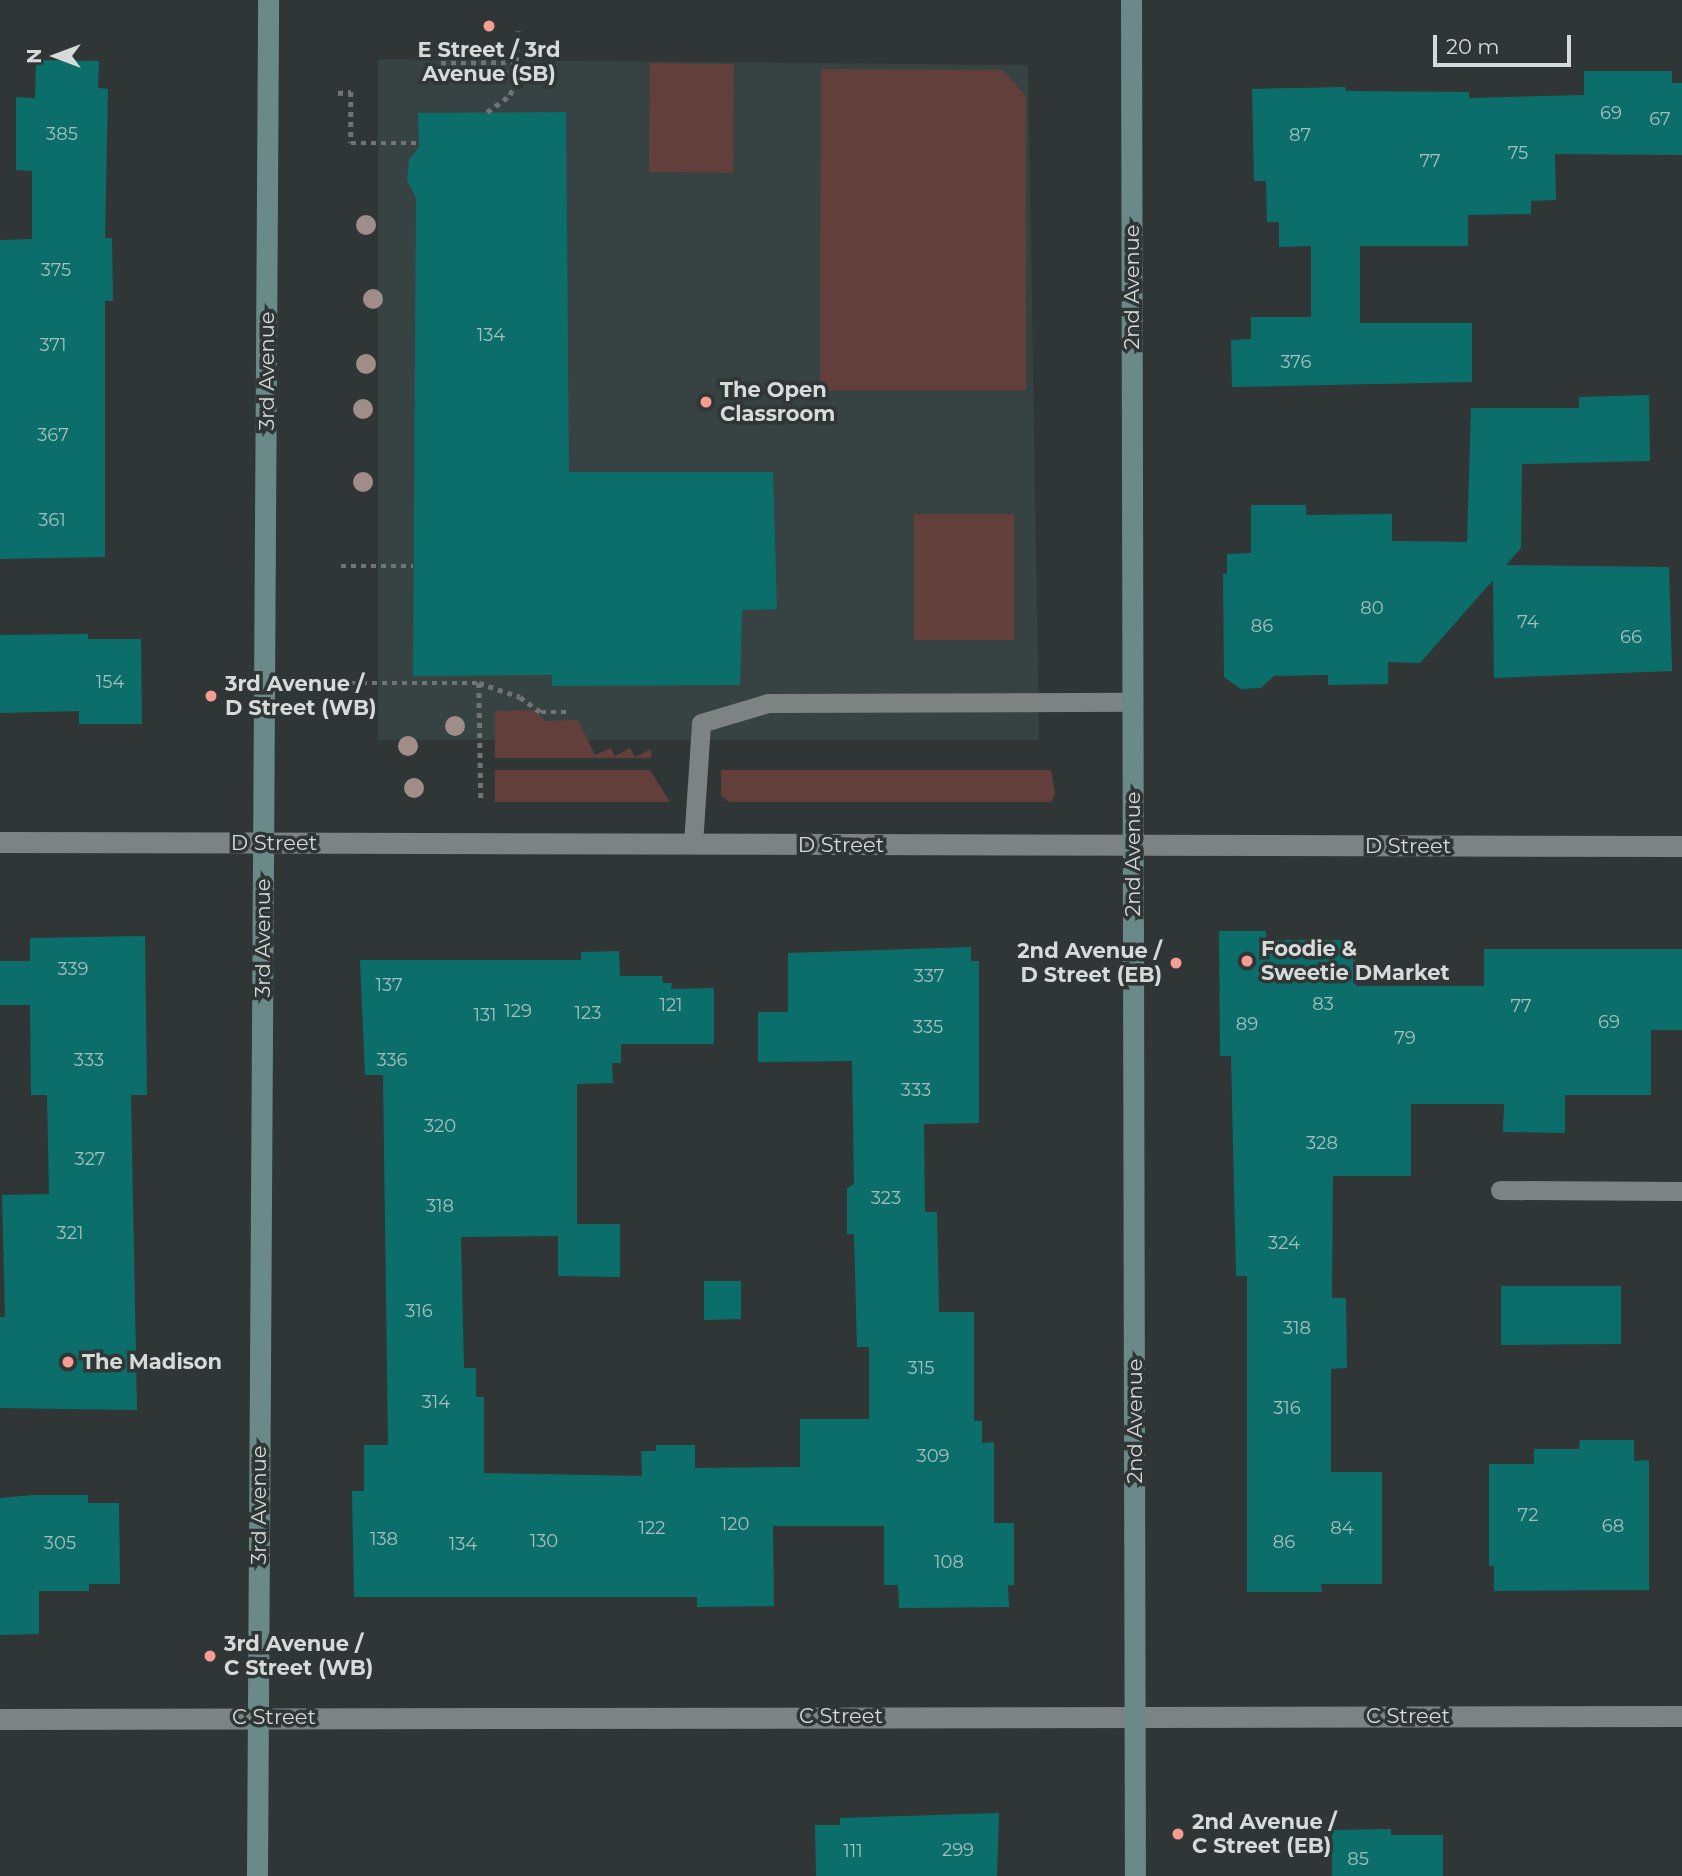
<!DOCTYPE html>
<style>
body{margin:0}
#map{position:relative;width:1682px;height:1876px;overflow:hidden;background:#303635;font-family:Montserrat,sans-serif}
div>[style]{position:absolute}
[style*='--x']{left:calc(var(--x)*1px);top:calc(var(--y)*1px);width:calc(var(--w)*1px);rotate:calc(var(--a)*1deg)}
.built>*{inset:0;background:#374342}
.green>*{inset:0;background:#623f3b}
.building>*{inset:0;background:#0c6e6a}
.path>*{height:4.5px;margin-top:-2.25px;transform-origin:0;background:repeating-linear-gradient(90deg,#707574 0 5px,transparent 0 10px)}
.lane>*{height:19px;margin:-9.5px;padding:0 9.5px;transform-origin:9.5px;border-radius:9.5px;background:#7d8383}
.street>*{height:21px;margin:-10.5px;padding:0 10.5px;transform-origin:10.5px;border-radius:10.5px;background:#7d8383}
.secondary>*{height:21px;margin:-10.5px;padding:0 10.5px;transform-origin:10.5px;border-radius:10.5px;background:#698a89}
.trees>*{width:20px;height:20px;margin:-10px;border-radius:50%;background:#a08d8a}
.dots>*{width:19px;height:19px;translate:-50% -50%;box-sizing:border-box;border:4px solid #303635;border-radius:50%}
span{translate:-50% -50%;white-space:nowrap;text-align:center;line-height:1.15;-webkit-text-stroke:7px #303635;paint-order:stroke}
.number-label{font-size:18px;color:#a4bfbd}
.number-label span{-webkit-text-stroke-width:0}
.poi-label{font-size:21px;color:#d6dad9;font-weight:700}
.left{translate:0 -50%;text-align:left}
.right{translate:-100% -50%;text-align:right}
.street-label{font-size:21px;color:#d6dad9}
.north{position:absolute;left:21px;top:21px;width:70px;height:70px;-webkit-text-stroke:5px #303635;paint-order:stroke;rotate:270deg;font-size:19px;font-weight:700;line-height:28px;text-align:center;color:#d6dad9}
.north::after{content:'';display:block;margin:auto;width:24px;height:32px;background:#d6dad9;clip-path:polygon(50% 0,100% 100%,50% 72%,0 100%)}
.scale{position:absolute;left:1433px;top:35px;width:138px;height:32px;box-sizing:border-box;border:4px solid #d6dad9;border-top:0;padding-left:9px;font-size:21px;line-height:24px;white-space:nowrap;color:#d6dad9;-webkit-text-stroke:5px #303635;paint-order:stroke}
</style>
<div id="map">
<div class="built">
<div style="clip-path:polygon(378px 59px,1028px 65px,1039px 740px,378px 740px)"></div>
</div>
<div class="green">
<div style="clip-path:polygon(650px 63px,734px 64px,733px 173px,649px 172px)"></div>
<div style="clip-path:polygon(821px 69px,1002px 70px,1026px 96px,1026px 390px,820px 390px)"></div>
<div style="clip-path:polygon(914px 514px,1014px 514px,1014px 640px,914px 640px)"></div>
<div style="clip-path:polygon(535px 710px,545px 721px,578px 720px,595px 755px,611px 748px,615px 756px,630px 748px,635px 757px,651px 749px,651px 758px,495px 758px,495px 711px)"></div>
<div style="clip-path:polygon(495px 770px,650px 770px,670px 802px,495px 802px)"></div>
<div style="clip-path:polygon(721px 770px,1051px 770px,1055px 794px,1051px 802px,729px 802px,721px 795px)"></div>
</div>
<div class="building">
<div style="clip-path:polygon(36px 60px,99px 61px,98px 88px,108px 89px,105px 238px,112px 238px,113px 301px,105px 301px,105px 557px,0 559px,0 240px,32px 239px,32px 171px,16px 170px,16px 97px,35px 98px)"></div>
<div style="clip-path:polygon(1584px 71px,1672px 71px,1672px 83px,1682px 83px,1682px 155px,1555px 154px,1556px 200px,1531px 201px,1531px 214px,1468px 215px,1468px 246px,1360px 246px,1360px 323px,1472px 323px,1472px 382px,1232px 387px,1231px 340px,1251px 339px,1251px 317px,1311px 317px,1311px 246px,1279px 247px,1279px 222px,1267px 222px,1266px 181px,1254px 181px,1252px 89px,1345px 87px,1346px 91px,1469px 92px,1469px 98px,1584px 95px)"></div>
<div style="clip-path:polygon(566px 112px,569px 472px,773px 472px,777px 609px,742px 610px,740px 685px,552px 686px,552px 675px,413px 676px,416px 198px,407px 180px,409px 160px,419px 147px,418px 113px)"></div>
<div style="clip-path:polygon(1649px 395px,1650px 461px,1522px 464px,1521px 548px,1506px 565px,1669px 567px,1672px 671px,1494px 678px,1493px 580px,1420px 663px,1388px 662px,1388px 684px,1328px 685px,1328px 675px,1274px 676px,1261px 688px,1241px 689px,1224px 677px,1223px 574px,1227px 574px,1227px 554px,1251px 553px,1251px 505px,1306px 505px,1306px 515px,1392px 514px,1392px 541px,1467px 542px,1471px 408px,1579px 408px,1579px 397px)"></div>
<div style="clip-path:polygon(88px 634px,88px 639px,141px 639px,142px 724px,79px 724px,79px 711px,0 713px,0 635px)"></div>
<div style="clip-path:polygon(1219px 931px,1266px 931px,1266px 940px,1355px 940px,1356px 986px,1484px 986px,1484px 949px,1682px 949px,1682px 1030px,1651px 1030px,1651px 1095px,1565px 1095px,1565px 1133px,1503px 1132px,1504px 1104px,1411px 1104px,1411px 1176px,1333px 1176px,1332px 1298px,1346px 1298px,1347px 1368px,1331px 1369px,1331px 1472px,1382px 1472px,1382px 1584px,1321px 1584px,1322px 1592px,1247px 1592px,1247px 1276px,1236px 1276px,1231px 1056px,1220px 1056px)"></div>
<div style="clip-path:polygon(145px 936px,147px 1095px,131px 1095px,137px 1410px,0 1408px,0 1317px,5px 1317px,2px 1195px,49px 1194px,47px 1095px,31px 1095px,30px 1005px,0 1005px,0 961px,30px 961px,30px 938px)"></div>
<div style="clip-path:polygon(971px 947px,971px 961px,979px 961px,979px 1123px,924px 1124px,925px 1212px,937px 1212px,939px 1312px,974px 1312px,974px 1421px,982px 1421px,982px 1443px,994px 1442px,994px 1523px,1014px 1523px,1014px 1585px,1008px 1585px,1009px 1607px,899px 1608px,898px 1585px,884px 1585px,884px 1526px,773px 1526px,774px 1606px,697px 1607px,697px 1597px,354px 1597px,352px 1491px,364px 1491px,364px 1445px,388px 1445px,383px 1075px,365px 1075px,360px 960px,581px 960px,581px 952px,619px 951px,620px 976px,662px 976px,663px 983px,672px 983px,671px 989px,714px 988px,714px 1044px,621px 1044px,621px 1063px,612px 1063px,613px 1083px,577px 1084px,577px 1224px,620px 1224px,620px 1277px,558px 1276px,558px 1236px,461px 1237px,464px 1368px,476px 1368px,476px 1397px,484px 1397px,484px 1473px,642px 1476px,641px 1451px,656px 1451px,656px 1445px,695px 1445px,695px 1468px,800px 1467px,800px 1419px,869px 1419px,869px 1347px,857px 1347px,854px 1234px,847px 1234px,847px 1188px,854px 1184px,852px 1061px,758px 1062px,758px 1012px,788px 1012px,788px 953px)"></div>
<div style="clip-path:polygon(704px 1281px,741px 1281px,741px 1319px,704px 1320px)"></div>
<div style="clip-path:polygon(1501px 1286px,1621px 1286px,1621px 1344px,1501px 1345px)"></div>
<div style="clip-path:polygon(1580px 1440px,1634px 1440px,1634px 1461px,1649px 1460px,1649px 1590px,1494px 1591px,1494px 1566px,1489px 1566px,1489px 1464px,1534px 1464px,1534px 1449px,1579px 1449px)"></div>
<div style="clip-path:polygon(33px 1495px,88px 1495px,88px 1503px,119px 1503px,120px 1584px,89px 1584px,89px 1591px,39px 1591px,39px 1634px,0 1635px,0 1498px)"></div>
<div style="clip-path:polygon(999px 1813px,997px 1876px,816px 1876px,815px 1825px,840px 1825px,840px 1818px)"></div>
<div style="clip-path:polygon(1391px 1829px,1391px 1835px,1443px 1835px,1443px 1876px,1332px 1876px,1332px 1830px)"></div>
</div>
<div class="path">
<div style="--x:338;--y:93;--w:13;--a:-4"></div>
<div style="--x:351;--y:92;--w:51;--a:90"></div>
<div style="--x:351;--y:143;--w:68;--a:0"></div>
<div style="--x:487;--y:112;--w:29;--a:-36"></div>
<div style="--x:510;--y:95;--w:23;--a:-70"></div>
<div style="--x:518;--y:73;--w:77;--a:180"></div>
<div style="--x:441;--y:73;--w:10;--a:-90"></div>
<div style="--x:441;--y:63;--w:75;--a:-0.8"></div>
<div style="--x:516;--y:62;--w:31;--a:-86"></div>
<div style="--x:341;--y:566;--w:72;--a:0"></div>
<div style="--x:342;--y:683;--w:137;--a:0"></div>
<div style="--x:479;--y:683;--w:43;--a:18.9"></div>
<div style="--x:520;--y:697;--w:26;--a:36"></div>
<div style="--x:541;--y:712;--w:30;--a:0"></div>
<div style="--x:479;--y:683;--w:119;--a:89"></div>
</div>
<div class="lane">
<div style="--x:693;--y:844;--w:121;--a:-86.2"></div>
<div style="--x:701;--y:723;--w:70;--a:-16.6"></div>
<div style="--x:768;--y:703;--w:365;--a:-0.2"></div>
<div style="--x:1500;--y:1190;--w:182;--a:0.3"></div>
</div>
<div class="street">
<div style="--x:0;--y:842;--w:1682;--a:0.14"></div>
<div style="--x:0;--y:1719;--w:1682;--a:-0.1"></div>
</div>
<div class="secondary">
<div style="--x:1131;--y:0;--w:1876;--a:89.88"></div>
<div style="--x:257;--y:1876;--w:1876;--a:-89.66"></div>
</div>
<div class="trees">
<div style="left:366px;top:225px"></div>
<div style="left:373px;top:299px"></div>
<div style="left:366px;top:364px"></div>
<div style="left:363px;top:409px"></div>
<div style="left:363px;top:482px"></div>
<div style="left:455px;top:726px"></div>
<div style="left:408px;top:746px"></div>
<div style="left:414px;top:788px"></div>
</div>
<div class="dots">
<div style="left:489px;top:26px;background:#f59c93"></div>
<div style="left:706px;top:402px;background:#f59c93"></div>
<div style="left:211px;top:696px;background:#f59c93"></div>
<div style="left:1247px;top:961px;background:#f59c93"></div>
<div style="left:1176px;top:963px;background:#f59c93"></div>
<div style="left:68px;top:1362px;background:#f59c93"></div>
<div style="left:210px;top:1656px;background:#f59c93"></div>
<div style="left:1178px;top:1834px;background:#f59c93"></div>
</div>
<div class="number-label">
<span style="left:1611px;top:113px">69</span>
<span style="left:1660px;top:119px">67</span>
<span style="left:62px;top:134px">385</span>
<span style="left:1300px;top:135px">87</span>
<span style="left:1518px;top:153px">75</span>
<span style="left:1430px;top:161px">77</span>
<span style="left:56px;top:270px">375</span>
<span style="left:491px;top:335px">134</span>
<span style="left:53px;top:345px">371</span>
<span style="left:1296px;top:362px">376</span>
<span style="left:53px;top:435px">367</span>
<span style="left:52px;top:520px">361</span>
<span style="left:1372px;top:608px">80</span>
<span style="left:1528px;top:622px">74</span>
<span style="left:1262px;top:626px">86</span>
<span style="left:1631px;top:637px">66</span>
<span style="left:110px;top:682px">154</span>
<span style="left:73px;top:969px">339</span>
<span style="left:929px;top:976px">337</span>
<span style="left:389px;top:985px">137</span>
<span style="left:1323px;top:1004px">83</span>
<span style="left:671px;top:1005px">121</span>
<span style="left:1521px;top:1006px">77</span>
<span style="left:518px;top:1011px">129</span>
<span style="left:588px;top:1013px">123</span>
<span style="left:485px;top:1015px">131</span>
<span style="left:1609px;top:1022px">69</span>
<span style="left:1247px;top:1024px">89</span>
<span style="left:928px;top:1027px">335</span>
<span style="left:1405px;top:1038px">79</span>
<span style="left:89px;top:1060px">333</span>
<span style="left:392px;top:1060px">336</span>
<span style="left:916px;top:1090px">333</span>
<span style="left:440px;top:1126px">320</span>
<span style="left:1322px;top:1143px">328</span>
<span style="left:90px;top:1159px">327</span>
<span style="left:886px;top:1198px">323</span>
<span style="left:440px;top:1206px">318</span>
<span style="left:70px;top:1233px">321</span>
<span style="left:1284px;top:1243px">324</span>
<span style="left:419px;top:1311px">316</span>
<span style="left:1297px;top:1328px">318</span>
<span style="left:921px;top:1368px">315</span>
<span style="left:436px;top:1402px">314</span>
<span style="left:1287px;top:1408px">316</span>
<span style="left:933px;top:1456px">309</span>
<span style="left:1528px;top:1515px">72</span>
<span style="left:735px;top:1524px">120</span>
<span style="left:1613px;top:1526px">68</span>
<span style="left:652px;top:1528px">122</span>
<span style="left:1342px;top:1528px">84</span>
<span style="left:384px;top:1539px">138</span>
<span style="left:544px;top:1541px">130</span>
<span style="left:1284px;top:1542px">86</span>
<span style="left:60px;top:1543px">305</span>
<span style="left:463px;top:1544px">134</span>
<span style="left:949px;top:1562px">108</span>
<span style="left:958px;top:1850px">299</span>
<span style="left:853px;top:1851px">111</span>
<span style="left:1358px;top:1859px">85</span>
</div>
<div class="poi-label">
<span style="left:489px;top:62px">E Street / 3rd<br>Avenue (SB)</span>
<span class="left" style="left:720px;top:402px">The Open<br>Classroom</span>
<span class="left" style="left:225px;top:696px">3rd Avenue /<br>D Street (WB)</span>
<span class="left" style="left:1261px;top:961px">Foodie &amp;<br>Sweetie DMarket</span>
<span class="right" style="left:1162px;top:963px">2nd Avenue /<br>D Street (EB)</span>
<span class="left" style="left:82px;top:1362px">The Madison</span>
<span class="left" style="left:224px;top:1656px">3rd Avenue /<br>C Street (WB)</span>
<span class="left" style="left:1192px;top:1834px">2nd Avenue /<br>C Street (EB)</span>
</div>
<div class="street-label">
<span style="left:1132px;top:287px;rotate:-90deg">2nd Avenue</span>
<span style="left:267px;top:371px;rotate:-90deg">3rd Avenue</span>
<span style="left:274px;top:843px">D Street</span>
<span style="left:841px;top:845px">D Street</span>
<span style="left:1408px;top:846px">D Street</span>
<span style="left:1133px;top:854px;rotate:-90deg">2nd Avenue</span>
<span style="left:263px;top:938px;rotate:-90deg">3rd Avenue</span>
<span style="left:1135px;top:1421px;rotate:-90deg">2nd Avenue</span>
<span style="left:259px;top:1505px;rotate:-90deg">3rd Avenue</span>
<span style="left:841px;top:1716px">C Street</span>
<span style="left:1408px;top:1716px">C Street</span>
<span style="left:274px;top:1717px">C Street</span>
</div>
<div class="north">N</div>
<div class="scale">20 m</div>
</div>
